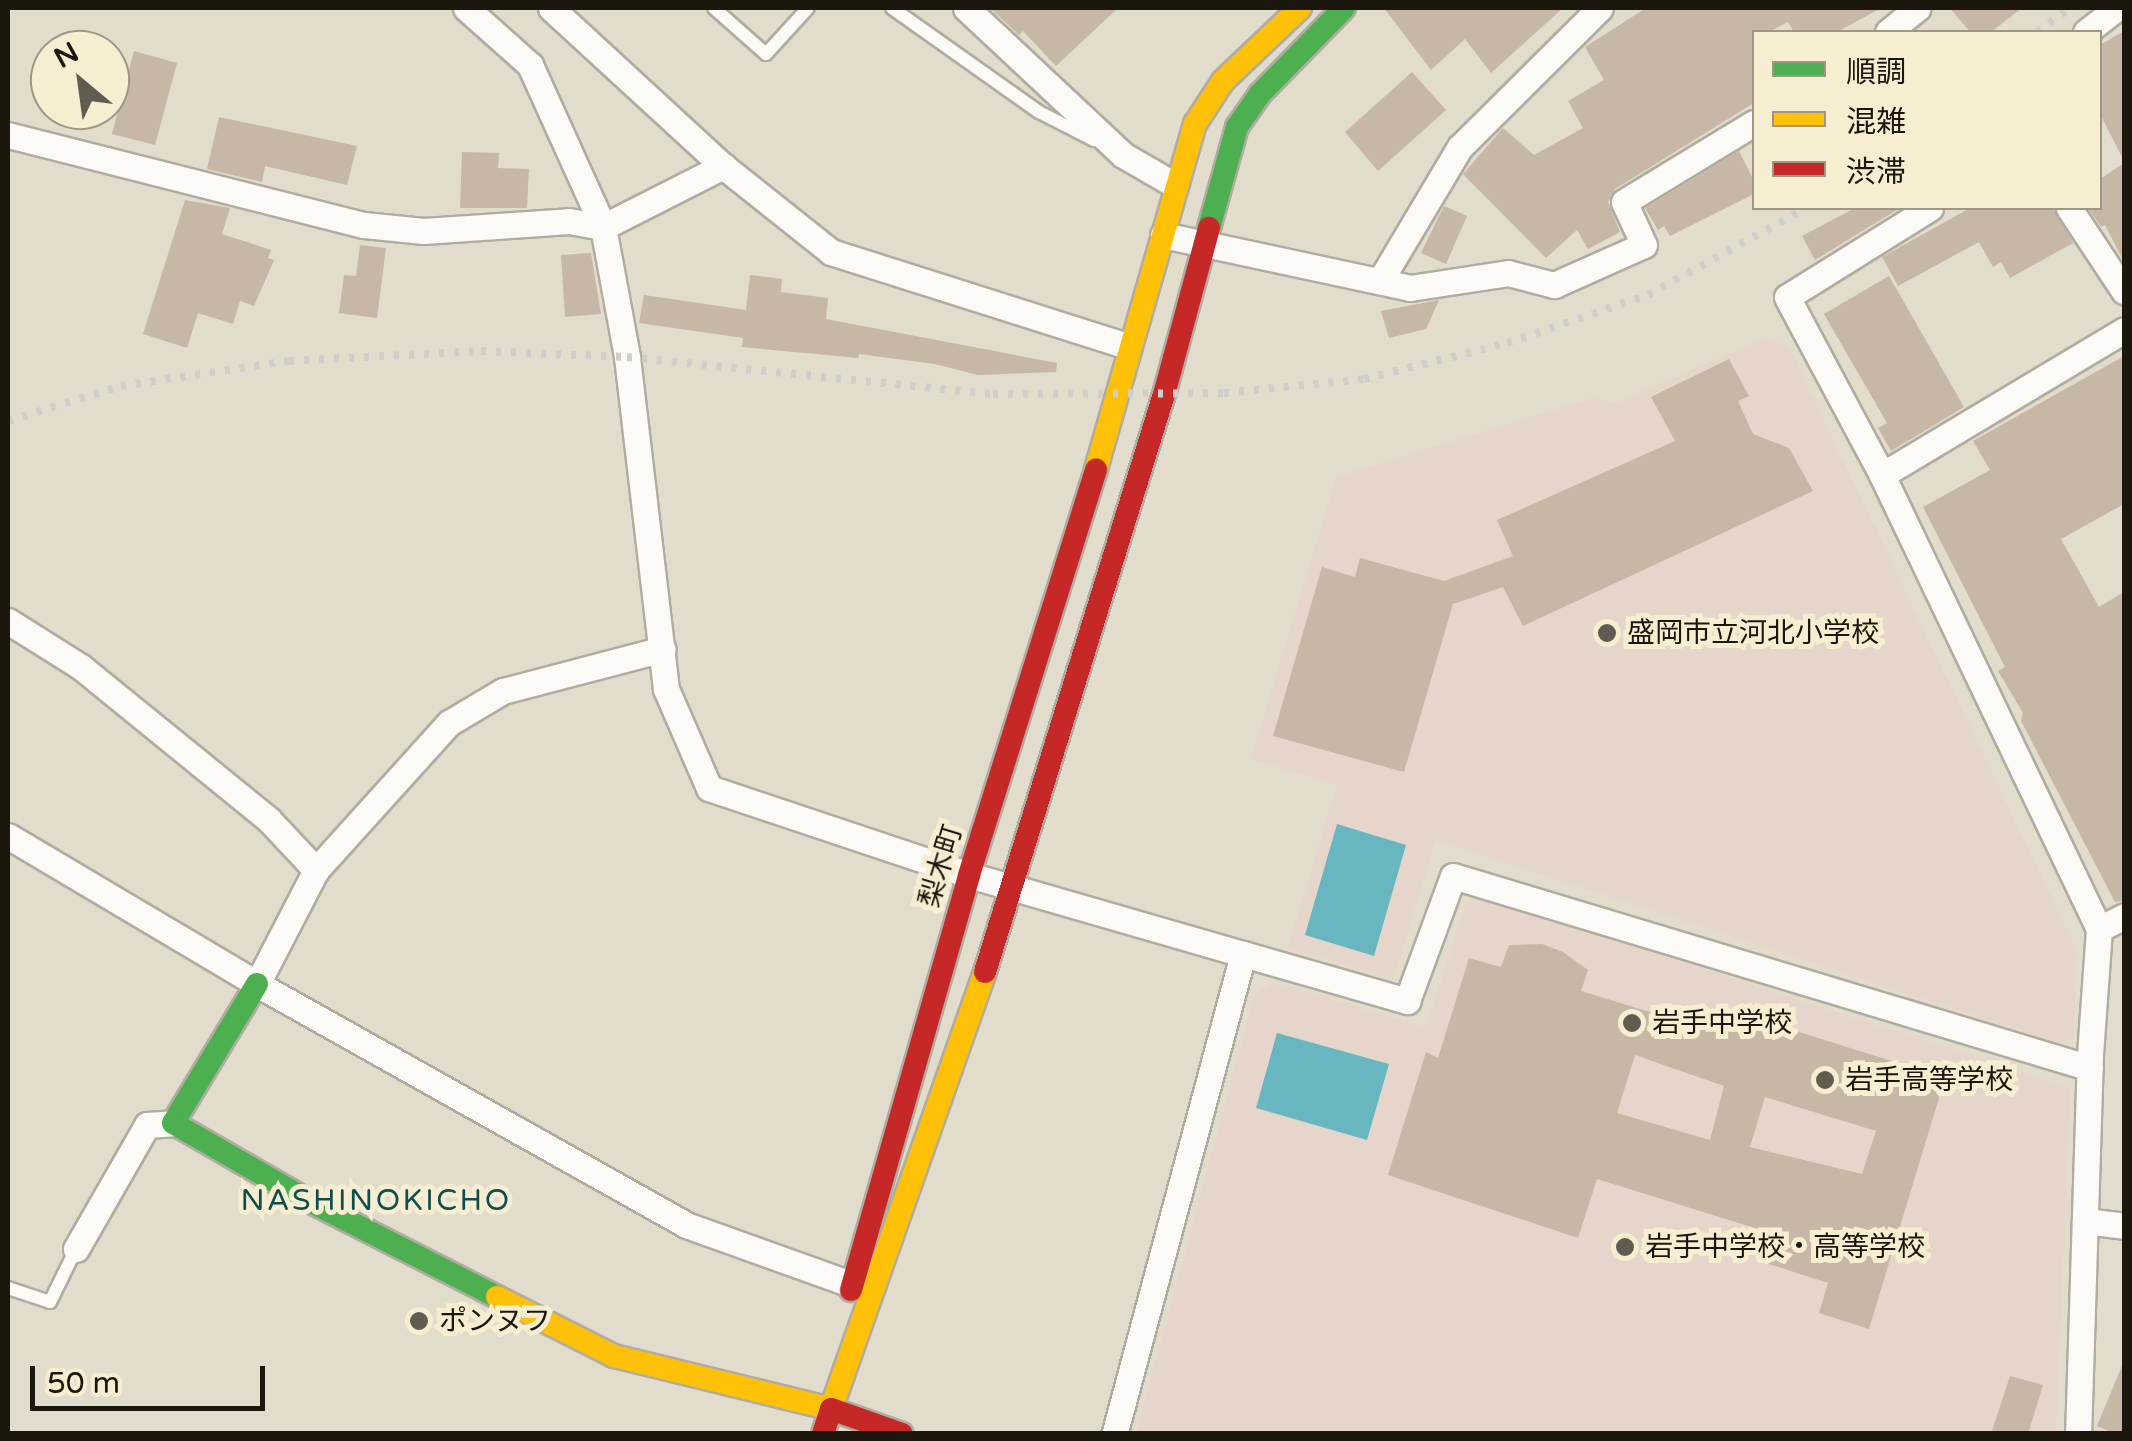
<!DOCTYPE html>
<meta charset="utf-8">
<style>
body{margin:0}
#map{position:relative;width:2132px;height:1441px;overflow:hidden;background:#e2dccc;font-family:"Varela Round","Noto Sans JP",sans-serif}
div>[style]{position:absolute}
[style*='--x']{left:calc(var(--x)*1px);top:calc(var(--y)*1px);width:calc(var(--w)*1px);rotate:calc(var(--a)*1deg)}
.education>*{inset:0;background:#e6d5ca}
.water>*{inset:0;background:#68b6c0}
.building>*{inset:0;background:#c6b7a6}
.roads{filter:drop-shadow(2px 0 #b0aca0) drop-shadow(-2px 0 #b0aca0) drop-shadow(0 2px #b0aca0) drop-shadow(0 -2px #b0aca0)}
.lane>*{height:12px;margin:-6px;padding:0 6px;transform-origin:6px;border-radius:6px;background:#fbfaf7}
.street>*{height:25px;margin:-12.5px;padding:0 12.5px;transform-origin:12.5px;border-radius:12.5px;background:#fbfaf7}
.fast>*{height:22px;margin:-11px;padding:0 11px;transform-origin:11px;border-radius:11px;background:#4caf50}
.slow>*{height:22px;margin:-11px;padding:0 11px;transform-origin:11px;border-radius:11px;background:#ffc107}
.jam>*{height:22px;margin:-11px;padding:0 11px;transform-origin:11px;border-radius:11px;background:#c62828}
.rail>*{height:8px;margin-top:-4px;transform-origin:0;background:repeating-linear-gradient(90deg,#cfcec9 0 5px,transparent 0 15px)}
.dots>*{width:28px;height:28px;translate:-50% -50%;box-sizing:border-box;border:5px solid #f7edd1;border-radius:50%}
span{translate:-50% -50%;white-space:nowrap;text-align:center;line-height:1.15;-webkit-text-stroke:10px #f7edd1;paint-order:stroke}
.poi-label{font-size:28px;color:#1b170d}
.left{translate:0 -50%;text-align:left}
.street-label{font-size:28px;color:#1b170d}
.neighbourhood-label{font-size:30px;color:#0f4e4f;letter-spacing:2.5px}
.frame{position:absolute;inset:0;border:10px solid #1b170d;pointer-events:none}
.legend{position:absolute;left:1752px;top:30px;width:350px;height:180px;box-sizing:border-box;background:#f7edd1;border:2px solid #9f9783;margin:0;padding:12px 18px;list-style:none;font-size:30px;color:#1b170d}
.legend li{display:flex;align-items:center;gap:20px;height:50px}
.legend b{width:50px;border:2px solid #9f9783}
.north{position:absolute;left:30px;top:30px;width:100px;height:100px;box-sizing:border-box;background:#f7edd1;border:2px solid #9f9783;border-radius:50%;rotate:331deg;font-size:28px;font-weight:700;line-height:40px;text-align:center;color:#1b170d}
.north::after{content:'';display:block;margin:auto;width:35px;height:45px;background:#615c50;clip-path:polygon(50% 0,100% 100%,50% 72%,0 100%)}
.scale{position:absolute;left:30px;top:1366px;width:235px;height:45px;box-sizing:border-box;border:5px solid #1b170d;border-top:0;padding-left:12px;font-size:30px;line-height:35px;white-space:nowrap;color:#1b170d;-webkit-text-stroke:8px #f7edd1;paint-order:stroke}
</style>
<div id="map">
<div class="education">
<div style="clip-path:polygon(1766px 338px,1789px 347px,2076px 949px,2074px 1038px,2059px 1043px,1436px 840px,1393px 979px,1288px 948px,1337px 785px,1251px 759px,1336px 477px,1593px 398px,1615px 403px)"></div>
<div style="clip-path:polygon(1480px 896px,2070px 1088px,2056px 1433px,1136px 1434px,1255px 993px,1274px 983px,1426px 1027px,1466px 903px)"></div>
</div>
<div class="water">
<div style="clip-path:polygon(1337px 824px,1406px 845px,1374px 956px,1305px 935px)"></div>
<div style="clip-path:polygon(1277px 1033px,1389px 1064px,1367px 1140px,1256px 1108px)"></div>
</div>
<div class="building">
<div style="clip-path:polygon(990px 8px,1118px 8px,1056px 66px,1023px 31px,1019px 35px)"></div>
<div style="clip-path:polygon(1384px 8px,1563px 8px,1491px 73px,1465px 39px,1431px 70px)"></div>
<div style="clip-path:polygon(1646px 8px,1881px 8px,1837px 32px,1794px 32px,1788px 22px,1769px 32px,1754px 32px,1754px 103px,1615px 189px,1608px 202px,1620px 232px,1588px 249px,1577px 230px,1546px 258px,1463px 174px,1503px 128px,1534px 155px,1583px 128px,1568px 101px,1604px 80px,1585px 47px)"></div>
<div style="clip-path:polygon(1950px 8px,2022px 8px,1991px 32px,1970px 32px)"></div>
<div style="clip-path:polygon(2124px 31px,2124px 161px,2100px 114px,2100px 45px)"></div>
<div style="clip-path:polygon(134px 51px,177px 63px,155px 145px,112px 134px)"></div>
<div style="clip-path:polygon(1412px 72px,1446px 110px,1378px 171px,1345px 132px)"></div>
<div style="clip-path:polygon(219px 117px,357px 146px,347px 185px,265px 166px,262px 182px,207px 169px)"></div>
<div style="clip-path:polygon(1739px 151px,1754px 181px,1754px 194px,1670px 236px,1664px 226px,1658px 230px,1645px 208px)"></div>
<div style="clip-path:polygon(462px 152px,499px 153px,498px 168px,529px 169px,527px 208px,460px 208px)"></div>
<div style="clip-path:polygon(2124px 163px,2124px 262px,2105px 225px,2101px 227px,2088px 208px,2100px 208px,2100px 179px)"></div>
<div style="clip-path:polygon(185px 200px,230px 208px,222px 234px,271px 250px,268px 258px,274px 260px,254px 306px,240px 301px,233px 324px,198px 313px,187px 348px,143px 334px)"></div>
<div style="clip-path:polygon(1444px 206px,1467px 216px,1446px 264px,1421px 253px)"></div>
<div style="clip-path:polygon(1855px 208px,1900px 208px,1815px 260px,1802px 236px)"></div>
<div style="clip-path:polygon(1970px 208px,2053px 208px,2073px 243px,2010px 278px,2001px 262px,1993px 267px,1979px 242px,1898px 286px,1882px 257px)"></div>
<div style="clip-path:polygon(360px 245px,386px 248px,377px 318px,339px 313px,344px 275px,356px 276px)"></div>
<div style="clip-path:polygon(591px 253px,601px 314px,565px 317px,561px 255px)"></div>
<div style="clip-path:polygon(750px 275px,782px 279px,781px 292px,828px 298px,826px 319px,1057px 363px,1056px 372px,978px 375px,935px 364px,859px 354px,858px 358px,742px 347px,743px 338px,639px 323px,644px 295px,746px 310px)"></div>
<div style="clip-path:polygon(1889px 276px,1964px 407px,1891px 451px,1878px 428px,1887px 423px,1824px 314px)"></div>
<div style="clip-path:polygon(1439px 300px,1426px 329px,1389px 338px,1381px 311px)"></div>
<div style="clip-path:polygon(2124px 356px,2124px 504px,2061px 539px,2099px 607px,2124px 592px,2124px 900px,2115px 902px,2021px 721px,2023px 713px,1998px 671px,2005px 667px,1923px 507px,1990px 470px,1973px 441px)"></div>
<div style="clip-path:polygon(1729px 359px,1749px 396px,1738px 401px,1753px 434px,1789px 448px,1813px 491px,1523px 626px,1503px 587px,1453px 604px,1404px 772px,1273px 736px,1322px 567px,1355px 577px,1360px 558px,1444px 581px,1513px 556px,1497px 520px,1675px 441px,1651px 397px)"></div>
<div style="clip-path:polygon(evenodd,1542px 944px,1563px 952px,1588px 970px,1581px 991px,1709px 1030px,1717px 1006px,1945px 1078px,1869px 1329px,1819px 1313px,1828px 1283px,1766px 1263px,1774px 1234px,1597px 1179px,1578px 1238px,1388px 1175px,1426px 1052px,1438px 1058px,1469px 958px,1501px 967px,1509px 945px,1542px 944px,1635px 1055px,1724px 1086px,1710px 1140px,1617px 1113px,1635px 1055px,1542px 944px,1765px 1097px,1876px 1131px,1862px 1174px,1750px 1147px,1765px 1097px)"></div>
<div style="clip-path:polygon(2124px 1361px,2124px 1434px,2115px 1434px,2097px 1426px)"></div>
<div style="clip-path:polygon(2010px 1376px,2043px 1385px,2028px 1434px,1991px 1434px)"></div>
</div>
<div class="roads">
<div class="lane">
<div style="--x:714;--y:8;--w:69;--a:41.5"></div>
<div style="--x:766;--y:54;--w:62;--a:-47.6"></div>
<div style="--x:892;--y:8;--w:180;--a:35.3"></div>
<div style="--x:1039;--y:112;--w:62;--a:27"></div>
<div style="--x:8;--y:1288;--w:44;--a:18.4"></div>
<div style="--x:50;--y:1302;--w:59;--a:-63.9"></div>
</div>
<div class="street">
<div style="--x:466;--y:8;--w:86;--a:41.7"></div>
<div style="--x:530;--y:65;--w:178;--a:65.7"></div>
<div style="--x:603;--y:227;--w:132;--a:79.5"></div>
<div style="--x:627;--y:357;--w:334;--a:83.3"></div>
<div style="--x:666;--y:689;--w:108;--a:66.5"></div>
<div style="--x:709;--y:788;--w:274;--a:18.5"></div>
<div style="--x:969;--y:875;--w:285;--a:16.1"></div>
<div style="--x:1243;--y:954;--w:497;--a:105"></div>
<div style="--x:551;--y:8;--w:234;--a:42.6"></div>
<div style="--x:723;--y:166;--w:138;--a:38.5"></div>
<div style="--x:831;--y:252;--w:312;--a:17.6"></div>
<div style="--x:966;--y:8;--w:215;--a:43.1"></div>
<div style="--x:1123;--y:155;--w:60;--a:30"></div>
<div style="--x:1888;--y:32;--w:38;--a:-39"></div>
<div style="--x:2086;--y:32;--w:39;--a:-38"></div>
<div style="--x:8;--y:135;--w:367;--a:14.2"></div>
<div style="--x:364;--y:225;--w:60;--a:5.7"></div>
<div style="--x:424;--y:231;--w:145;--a:-3.9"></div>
<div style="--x:569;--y:221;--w:35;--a:10"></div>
<div style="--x:603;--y:227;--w:135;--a:-26.9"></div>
<div style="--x:1930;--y:208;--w:168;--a:148.1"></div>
<div style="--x:1787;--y:297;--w:202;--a:61.9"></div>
<div style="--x:1882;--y:475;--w:503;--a:64.45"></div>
<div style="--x:2099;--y:929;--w:126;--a:94.1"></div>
<div style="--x:2090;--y:1055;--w:379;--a:91.8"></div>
<div style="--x:2069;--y:208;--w:100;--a:56.5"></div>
<div style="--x:1163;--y:235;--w:253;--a:12.1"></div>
<div style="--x:1410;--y:288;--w:99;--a:-8.7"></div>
<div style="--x:1508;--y:273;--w:48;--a:14.6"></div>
<div style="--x:1554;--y:285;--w:98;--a:-24"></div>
<div style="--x:1644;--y:245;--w:47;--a:-114.9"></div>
<div style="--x:1624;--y:202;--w:152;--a:-31.3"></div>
<div style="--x:1380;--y:281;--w:156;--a:-59.2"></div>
<div style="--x:1460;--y:147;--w:197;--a:-44.8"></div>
<div style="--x:1882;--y:475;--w:282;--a:-30.9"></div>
<div style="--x:8;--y:621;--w:86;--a:32.2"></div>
<div style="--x:81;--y:667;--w:242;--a:39.1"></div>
<div style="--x:269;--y:820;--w:69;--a:46.8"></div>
<div style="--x:316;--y:870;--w:128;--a:117.4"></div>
<div style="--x:8;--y:836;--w:290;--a:30.7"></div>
<div style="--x:257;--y:984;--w:492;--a:29.3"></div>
<div style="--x:686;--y:1225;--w:175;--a:19.7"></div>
<div style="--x:316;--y:870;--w:198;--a:-47.9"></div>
<div style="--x:449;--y:723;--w:63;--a:-30.7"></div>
<div style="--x:503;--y:691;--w:165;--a:-14.7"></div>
<div style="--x:2099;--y:929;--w:28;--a:-27"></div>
<div style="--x:1243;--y:954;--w:171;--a:16"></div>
<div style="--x:1407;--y:1001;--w:133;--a:-69.8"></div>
<div style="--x:1453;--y:876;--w:665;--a:16.77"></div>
<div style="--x:2085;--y:1221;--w:39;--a:7"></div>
<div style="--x:76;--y:1249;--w:143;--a:-60.2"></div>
<div style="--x:147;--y:1125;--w:26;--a:-4"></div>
</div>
<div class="fast">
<div style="--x:1209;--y:228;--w:105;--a:-74.5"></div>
<div style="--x:1237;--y:127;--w:40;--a:-55.1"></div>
<div style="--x:1260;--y:94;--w:120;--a:-45.7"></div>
<div style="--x:257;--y:984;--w:162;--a:121.1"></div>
<div style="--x:173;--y:1123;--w:155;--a:29.9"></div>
<div style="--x:307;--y:1200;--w:213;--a:27"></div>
</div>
<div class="slow">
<div style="--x:1096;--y:469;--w:359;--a:-74"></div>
<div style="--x:1195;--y:124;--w:51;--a:-56.9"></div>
<div style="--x:1223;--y:81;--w:106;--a:-43.5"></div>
<div style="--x:497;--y:1297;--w:131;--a:26.8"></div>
<div style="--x:614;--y:1356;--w:223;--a:13.7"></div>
<div style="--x:831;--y:1409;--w:463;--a:-70.6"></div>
</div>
<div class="jam">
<div style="--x:985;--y:972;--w:608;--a:-72.79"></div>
<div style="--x:1165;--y:391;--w:169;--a:-74.9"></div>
<div style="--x:851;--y:1290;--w:431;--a:-74.1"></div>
<div style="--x:969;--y:875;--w:425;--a:-72.6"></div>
<div style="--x:823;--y:1434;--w:26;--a:-72"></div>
<div style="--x:831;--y:1409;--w:75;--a:19.4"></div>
</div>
</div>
<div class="rail">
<div style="--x:2037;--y:32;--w:41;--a:-36"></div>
<div style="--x:8;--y:421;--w:118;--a:-17.2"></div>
<div style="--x:121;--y:386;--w:170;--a:-8.5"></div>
<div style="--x:289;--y:361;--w:192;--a:-3"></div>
<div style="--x:481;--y:351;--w:146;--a:2.4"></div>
<div style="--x:627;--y:357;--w:368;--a:5.8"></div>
<div style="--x:993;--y:394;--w:231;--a:-0.2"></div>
<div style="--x:1224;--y:393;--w:141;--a:-5.7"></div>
<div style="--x:1364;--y:379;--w:147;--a:-14.1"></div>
<div style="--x:1507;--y:343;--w:149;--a:-18.8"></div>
<div style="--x:1648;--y:295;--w:180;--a:-28.8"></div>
</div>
<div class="dots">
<div style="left:1607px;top:633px;background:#615c50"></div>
<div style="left:1632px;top:1023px;background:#615c50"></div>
<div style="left:1825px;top:1080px;background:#615c50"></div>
<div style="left:1625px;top:1247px;background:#615c50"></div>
<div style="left:419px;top:1321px;background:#615c50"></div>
</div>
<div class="poi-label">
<span class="left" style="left:1627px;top:633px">盛岡市立河北小学校</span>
<span class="left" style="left:1652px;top:1023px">岩手中学校</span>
<span class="left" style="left:1845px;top:1080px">岩手高等学校</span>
<span class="left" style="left:1645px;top:1247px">岩手中学校・高等学校</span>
<span class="left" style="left:439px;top:1321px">ポンヌフ</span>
</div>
<div class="street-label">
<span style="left:941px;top:866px;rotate:-73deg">梨木町</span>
</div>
<div class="neighbourhood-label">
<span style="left:376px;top:1201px">NASHINOKICHO</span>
</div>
<div class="frame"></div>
<ul class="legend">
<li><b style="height:12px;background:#4caf50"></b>順調</li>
<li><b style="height:12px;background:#ffc107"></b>混雑</li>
<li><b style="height:12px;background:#c62828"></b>渋滞</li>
</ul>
<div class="north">N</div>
<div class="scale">50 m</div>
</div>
